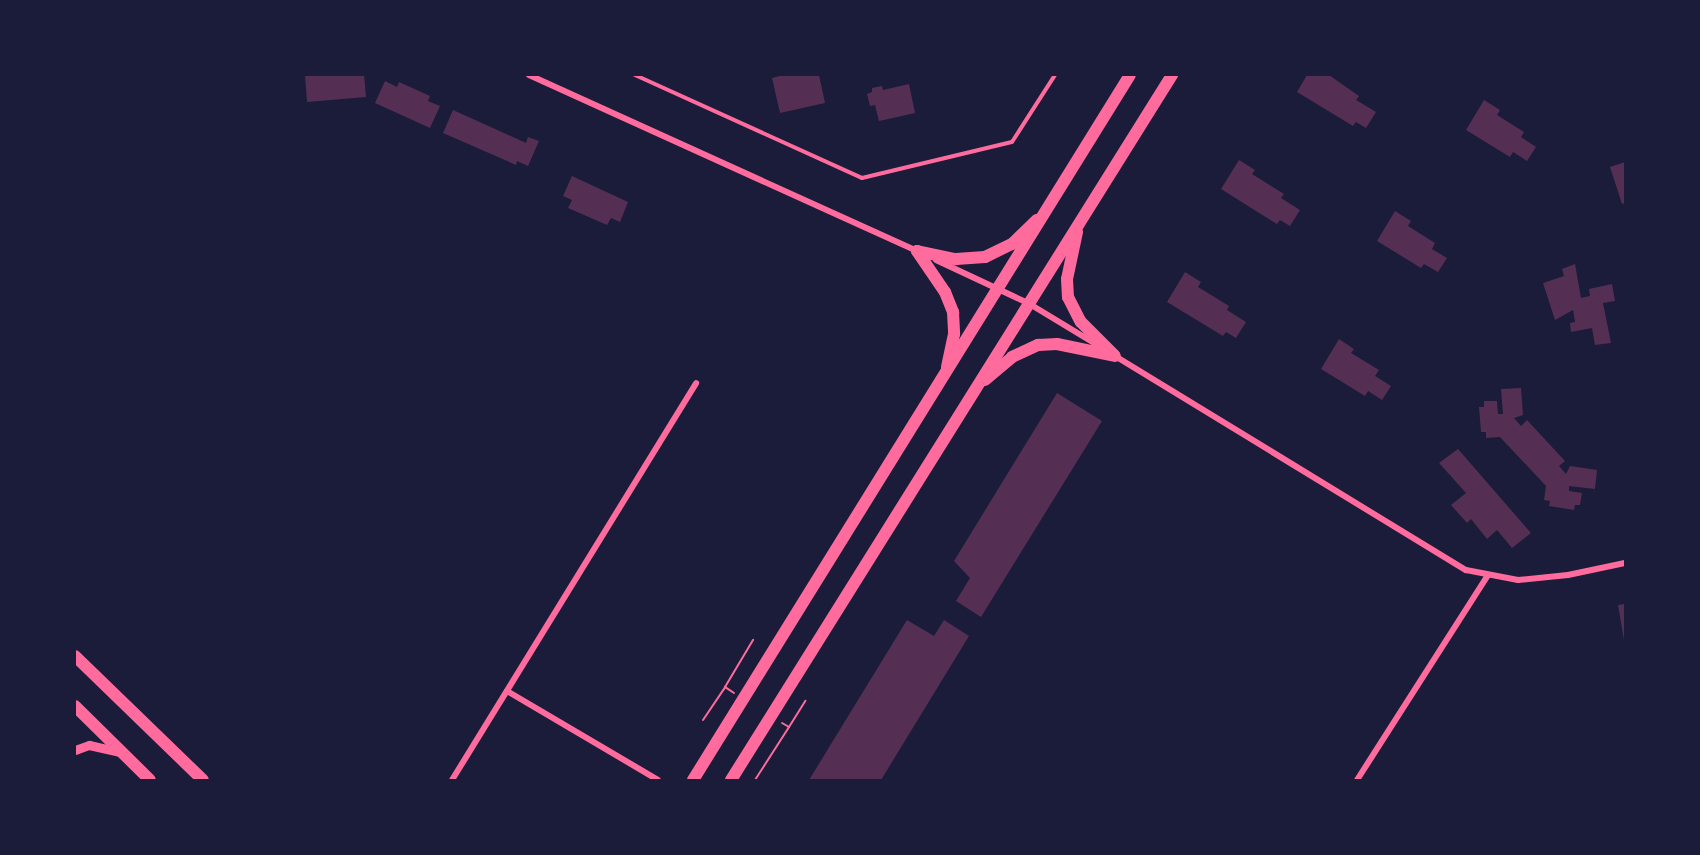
<!DOCTYPE html>
<style>
body{margin:0}
#map{position:relative;width:1700px;height:855px;overflow:hidden;background:#1b1b3a;font-family:Helvetica,sans-serif}
div>[style]{position:absolute}
[style*='--x']{left:calc(var(--x)*1px);top:calc(var(--y)*1px);width:calc(var(--w)*1px);rotate:calc(var(--a)*1deg)}
.building>*{inset:0;background:#542f53}
.path>*{height:2px;margin:-1px;padding:0 1px;transform-origin:1px;border-radius:1px;background:#ff6b9d}
.service>*{height:4px;margin:-2px;padding:0 2px;transform-origin:2px;border-radius:2px;background:#ff6b9d}
.minor>*{height:6px;margin:-3px;padding:0 3px;transform-origin:3px;border-radius:3px;background:#ff6b9d}
.tertiary>*{height:9px;margin:-4.5px;padding:0 4.5px;transform-origin:4.5px;border-radius:4.5px;background:#ff6b9d}
.primary>*{height:12px;margin:-6px;padding:0 6px;transform-origin:6px;border-radius:6px;background:#ff6b9d}
span{translate:-50% -50%;white-space:nowrap;text-align:center;line-height:1.15;-webkit-text-stroke:5px #1b1b3a;paint-order:stroke}
.frame{position:absolute;inset:0;border:76px solid #1b1b3a;pointer-events:none}
</style>
<div id="map">
<div class="building">
<div style="clip-path:polygon(305px 75px,364px 75px,366px 97px,307px 102px)"></div>
<div style="clip-path:polygon(784px 75px,819px 75px,825px 103px,780px 113px,772px 78px)"></div>
<div style="clip-path:polygon(1307px 75px,1329px 75px,1359px 96px,1356px 100px,1376px 112px,1366px 128px,1356px 122px,1353px 126px,1297px 92px)"></div>
<div style="clip-path:polygon(385px 81px,397px 87px,399px 82px,430px 96px,428px 101px,440px 106px,430px 128px,375px 103px)"></div>
<div style="clip-path:polygon(909px 84px,915px 113px,879px 121px,875px 105px,870px 106px,867px 94px,872px 92px,872px 88px,882px 86px,883px 90px)"></div>
<div style="clip-path:polygon(1484px 100px,1500px 110px,1497px 115px,1524px 132px,1521px 137px,1536px 147px,1527px 161px,1513px 152px,1510px 157px,1466px 130px)"></div>
<div style="clip-path:polygon(453px 110px,526px 143px,528px 137px,539px 141px,528px 166px,517px 161px,516px 165px,443px 133px)"></div>
<div style="clip-path:polygon(1239px 160px,1255px 170px,1252px 174px,1284px 194px,1281px 198px,1300px 210px,1290px 226px,1280px 220px,1277px 224px,1221px 189px)"></div>
<div style="clip-path:polygon(1625px 162px,1625px 203px,1622px 204px,1610px 167px)"></div>
<div style="clip-path:polygon(572px 176px,628px 202px,620px 222px,611px 218px,607px 225px,568px 208px,572px 200px,563px 196px)"></div>
<div style="clip-path:polygon(1395px 211px,1411px 221px,1408px 226px,1435px 243px,1432px 249px,1447px 258px,1438px 272px,1424px 264px,1421px 268px,1377px 241px)"></div>
<div style="clip-path:polygon(1575px 264px,1581px 298px,1590px 296px,1589px 289px,1612px 284px,1615px 301px,1603px 303px,1611px 343px,1595px 345px,1592px 328px,1571px 332px,1570px 323px,1575px 322px,1573px 310px,1555px 320px,1543px 283px,1564px 276px,1562px 269px)"></div>
<div style="clip-path:polygon(1185px 272px,1201px 282px,1198px 287px,1229px 306px,1227px 310px,1246px 322px,1236px 338px,1226px 332px,1223px 336px,1167px 302px)"></div>
<div style="clip-path:polygon(1339px 339px,1354px 349px,1351px 353px,1379px 370px,1375px 376px,1391px 386px,1382px 400px,1368px 391px,1365px 396px,1321px 369px)"></div>
<div style="clip-path:polygon(1521px 388px,1523px 415px,1514px 418px,1521px 426px,1527px 420px,1565px 461px,1559px 466px,1566px 474px,1570px 466px,1597px 470px,1595px 489px,1569px 486px,1569px 491px,1582px 493px,1580px 505px,1575px 505px,1574px 510px,1549px 506px,1550px 501px,1544px 500px,1546px 486px,1500px 437px,1486px 438px,1486px 432px,1481px 432px,1479px 407px,1484px 407px,1484px 401px,1497px 401px,1498px 414px,1503px 414px,1501px 389px)"></div>
<div style="clip-path:polygon(1057px 393px,1102px 421px,981px 617px,956px 601px,970px 578px,954px 561px)"></div>
<div style="clip-path:polygon(1458px 449px,1531px 533px,1512px 548px,1497px 530px,1487px 539px,1471px 519px,1467px 523px,1451px 505px,1466px 493px,1439px 463px)"></div>
<div style="clip-path:polygon(1625px 604px,1625px 640px,1624px 640px,1618px 605px)"></div>
<div style="clip-path:polygon(907px 620px,934px 636px,944px 620px,969px 636px,881px 780px,809px 780px)"></div>
</div>
<div class="path">
<div style="--x:734;--y:693;--w:11;--a:-146"></div>
<div style="--x:725;--y:687;--w:55;--a:-59.2"></div>
<div style="--x:703;--y:720;--w:40;--a:-56"></div>
<div style="--x:789;--y:727;--w:31;--a:-58"></div>
<div style="--x:755;--y:780;--w:63;--a:-57.3"></div>
<div style="--x:789;--y:727;--w:8;--a:-150"></div>
</div>
<div class="service">
<div style="--x:635;--y:75;--w:249;--a:24.4"></div>
<div style="--x:862;--y:178;--w:154;--a:-13.5"></div>
<div style="--x:1012;--y:142;--w:80;--a:-57.3"></div>
</div>
<div class="minor">
<div style="--x:529;--y:75;--w:428;--a:24.4"></div>
<div style="--x:936;--y:260;--w:102;--a:25.1"></div>
<div style="--x:1028;--y:303;--w:83;--a:31.2"></div>
<div style="--x:1115;--y:356;--w:411;--a:31.4"></div>
<div style="--x:1466;--y:570;--w:53;--a:10.9"></div>
<div style="--x:1518;--y:580;--w:50;--a:-5.7"></div>
<div style="--x:1568;--y:575;--w:58;--a:-11.9"></div>
<div style="--x:507;--y:691;--w:175;--a:30.5"></div>
<div style="--x:452;--y:780;--w:466;--a:-58.4"></div>
<div style="--x:1357;--y:780;--w:241;--a:-57.4"></div>
</div>
<div class="tertiary">
<div style="--x:75;--y:750;--w:15;--a:-20"></div>
<div style="--x:89;--y:745;--w:31;--a:13"></div>
</div>
<div class="primary">
<div style="--x:1077;--y:232;--w:48;--a:102"></div>
<div style="--x:1067;--y:279;--w:18;--a:87"></div>
<div style="--x:1068;--y:297;--w:28;--a:63"></div>
<div style="--x:1081;--y:322;--w:47;--a:45"></div>
<div style="--x:917;--y:251;--w:40;--a:12"></div>
<div style="--x:956;--y:259;--w:29;--a:-4"></div>
<div style="--x:985;--y:257;--w:30;--a:-26"></div>
<div style="--x:1012;--y:244;--w:35;--a:-44"></div>
<div style="--x:917;--y:251;--w:50;--a:55.7"></div>
<div style="--x:945;--y:292;--w:22;--a:68"></div>
<div style="--x:953;--y:312;--w:22;--a:87"></div>
<div style="--x:954;--y:334;--w:34;--a:102"></div>
<div style="--x:985;--y:380;--w:35;--a:-40"></div>
<div style="--x:1012;--y:357;--w:29;--a:-25"></div>
<div style="--x:1038;--y:345;--w:19;--a:-3"></div>
<div style="--x:1057;--y:344;--w:59;--a:11.7"></div>
<div style="--x:75;--y:656;--w:178;--a:44.1"></div>
<div style="--x:75;--y:706;--w:105;--a:44.6"></div>
<div style="--x:693;--y:780;--w:829;--a:-58.21"></div>
<div style="--x:731;--y:780;--w:832;--a:-57.97"></div>
</div>
<div class="frame"></div>
</div>
